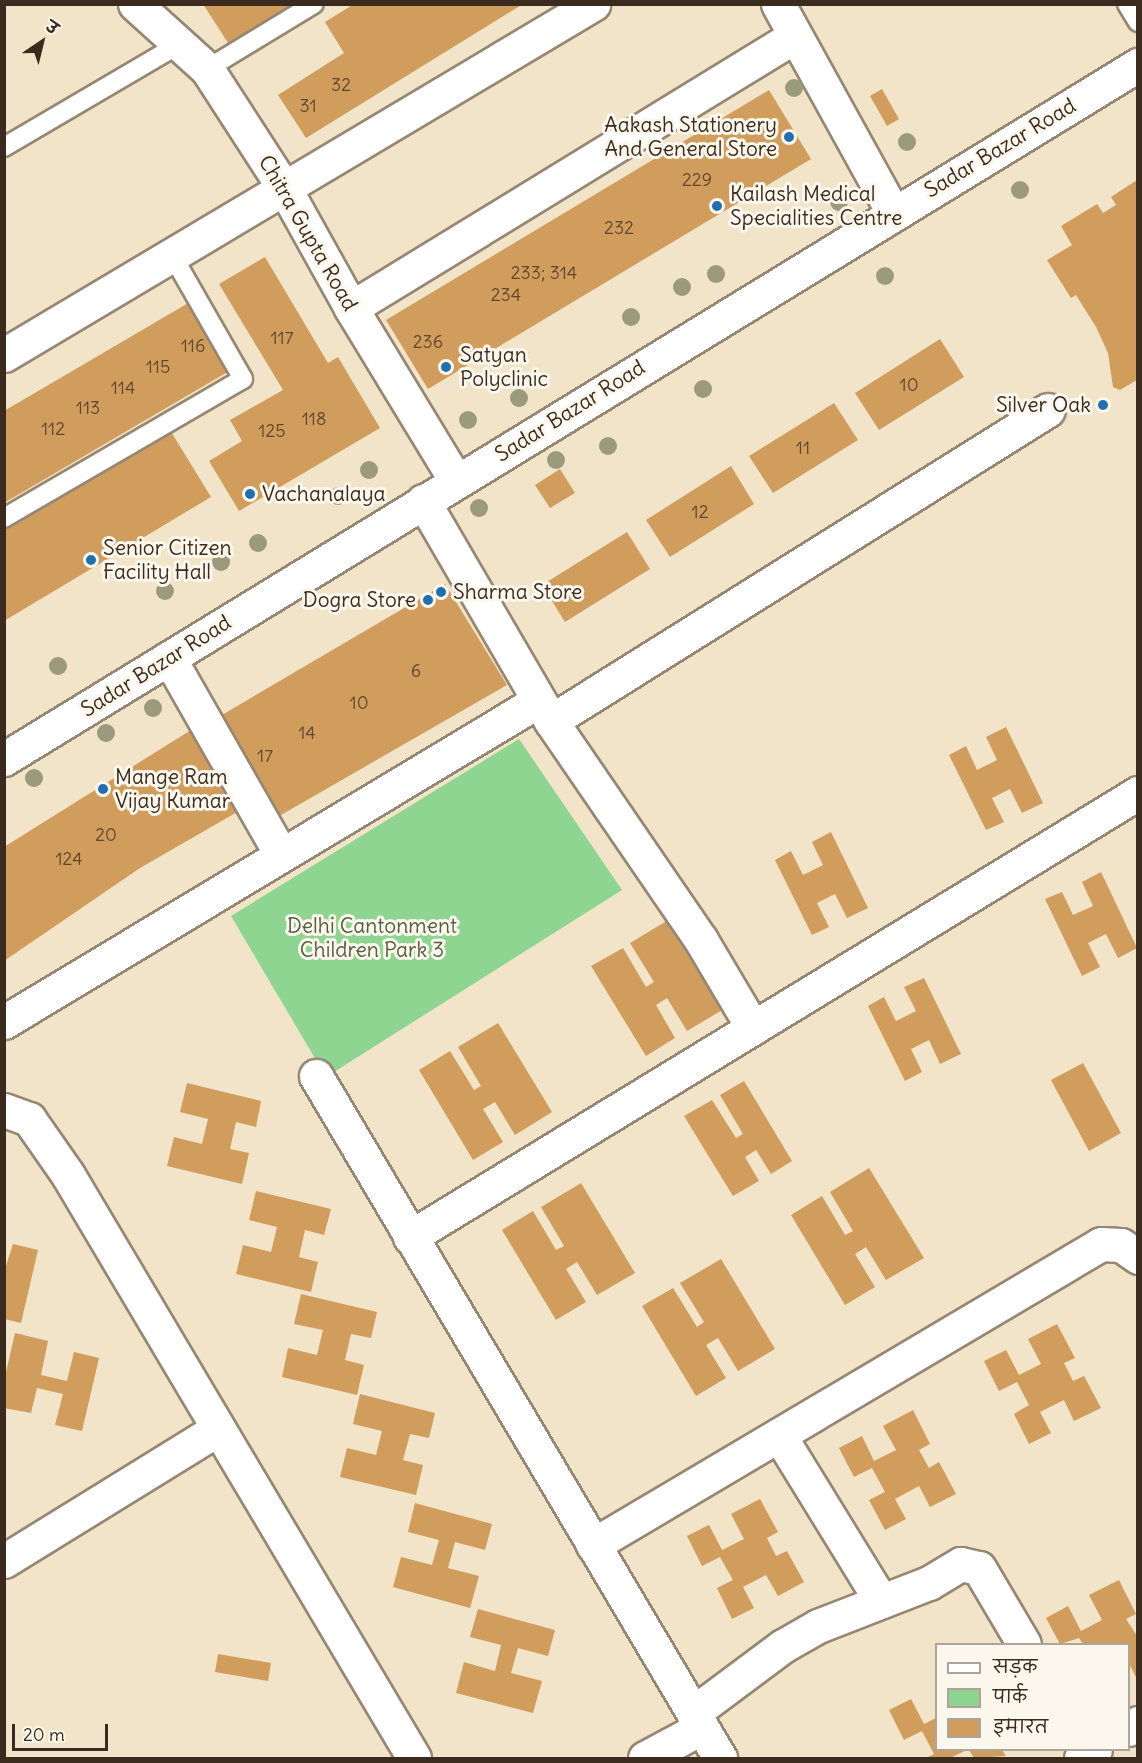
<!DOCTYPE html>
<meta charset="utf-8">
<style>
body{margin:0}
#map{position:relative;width:1142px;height:1763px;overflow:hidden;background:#f2e4c8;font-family:Delius,"Playpen Sans Deva",sans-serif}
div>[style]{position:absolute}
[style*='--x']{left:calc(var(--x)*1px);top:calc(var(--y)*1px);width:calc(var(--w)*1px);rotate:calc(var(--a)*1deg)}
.green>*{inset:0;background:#8dd590}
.building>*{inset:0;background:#d09d5d}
.roads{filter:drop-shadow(2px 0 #968773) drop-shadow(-2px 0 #968773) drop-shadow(0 2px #968773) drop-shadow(0 -2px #968773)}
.lane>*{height:18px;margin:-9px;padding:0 9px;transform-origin:9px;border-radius:9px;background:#fff}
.street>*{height:33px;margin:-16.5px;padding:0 16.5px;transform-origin:16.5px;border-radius:16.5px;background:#fff}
.secondary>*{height:33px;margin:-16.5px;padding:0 16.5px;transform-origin:16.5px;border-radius:16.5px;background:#fff}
.trees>*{width:18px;height:18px;margin:-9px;border-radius:50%;background:#9b9a7d}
.dots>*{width:16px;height:16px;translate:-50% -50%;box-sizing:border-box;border:3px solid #fbf7ec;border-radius:50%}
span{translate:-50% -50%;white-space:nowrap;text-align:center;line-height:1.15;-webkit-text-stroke:6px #fbf7ec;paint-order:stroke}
.number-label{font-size:18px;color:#60472e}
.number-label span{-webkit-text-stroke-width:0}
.poi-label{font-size:21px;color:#3b2a1e}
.right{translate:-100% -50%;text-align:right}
.left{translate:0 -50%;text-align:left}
.street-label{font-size:21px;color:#3b2a1e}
.park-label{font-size:21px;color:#545d40}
.frame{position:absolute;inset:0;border:6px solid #3b2a1e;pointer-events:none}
.legend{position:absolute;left:935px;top:1643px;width:195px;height:108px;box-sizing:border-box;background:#fbf7ec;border:2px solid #aea59a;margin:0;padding:8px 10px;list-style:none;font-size:18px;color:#3b2a1e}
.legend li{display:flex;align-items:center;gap:12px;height:30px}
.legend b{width:30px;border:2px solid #aea59a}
.north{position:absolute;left:12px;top:12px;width:60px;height:60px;-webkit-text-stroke:4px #fbf7ec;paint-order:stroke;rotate:35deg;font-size:16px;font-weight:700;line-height:24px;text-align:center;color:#3b2a1e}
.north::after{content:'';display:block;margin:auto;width:21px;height:27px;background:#3b2a1e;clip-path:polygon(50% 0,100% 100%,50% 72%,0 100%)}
.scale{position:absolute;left:12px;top:1724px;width:96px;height:27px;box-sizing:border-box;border:3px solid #3b2a1e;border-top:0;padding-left:8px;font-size:18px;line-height:21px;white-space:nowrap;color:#3b2a1e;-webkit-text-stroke:4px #fbf7ec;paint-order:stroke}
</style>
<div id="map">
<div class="green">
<div style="clip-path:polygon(519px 739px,622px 890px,326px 1077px,231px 916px)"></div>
</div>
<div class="building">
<div style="clip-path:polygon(203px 4px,292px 4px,230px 46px)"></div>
<div style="clip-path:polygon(354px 4px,523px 4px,306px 138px,278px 95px,344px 53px,325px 22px)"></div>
<div style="clip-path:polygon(882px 89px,899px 119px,887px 126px,870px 96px)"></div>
<div style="clip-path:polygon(769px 90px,811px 159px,428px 389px,386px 320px)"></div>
<div style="clip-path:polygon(1137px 180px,1137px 380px,1120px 390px,1113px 387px,1108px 353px,1096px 327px,1076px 295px,1071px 298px,1047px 260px,1072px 245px,1061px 226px,1097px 204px,1103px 213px,1116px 205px,1111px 197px)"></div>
<div style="clip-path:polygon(265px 257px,328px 363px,338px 357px,380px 428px,239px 511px,209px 461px,242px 441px,230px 420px,283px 390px,219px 284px)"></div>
<div style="clip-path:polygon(190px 302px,231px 370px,4px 503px,4px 411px)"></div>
<div style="clip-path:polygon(940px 339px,964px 377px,879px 430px,855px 393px)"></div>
<div style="clip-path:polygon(834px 403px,858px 440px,773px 493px,749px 456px)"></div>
<div style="clip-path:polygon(170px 430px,211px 497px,4px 621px,4px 529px)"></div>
<div style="clip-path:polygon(731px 466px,754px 504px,670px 557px,646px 520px)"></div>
<div style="clip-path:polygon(560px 469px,575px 493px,550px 508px,535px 485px)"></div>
<div style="clip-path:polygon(627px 532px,650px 569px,565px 622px,542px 585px)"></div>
<div style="clip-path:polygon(445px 584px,507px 685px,274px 819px,215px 719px)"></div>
<div style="clip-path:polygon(1006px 727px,1043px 803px,1022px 813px,1010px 789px,992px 798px,1004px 822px,986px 830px,949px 755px,966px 746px,977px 770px,997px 760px,986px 737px)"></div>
<div style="clip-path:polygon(191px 730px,239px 811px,140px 868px,4px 961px,4px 847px)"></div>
<div style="clip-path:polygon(831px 832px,868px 908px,847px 918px,835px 894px,817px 903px,829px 927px,812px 935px,775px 860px,791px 851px,803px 875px,823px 865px,812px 842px)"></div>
<div style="clip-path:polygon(1101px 872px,1137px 948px,1118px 958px,1106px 934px,1088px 943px,1100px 967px,1082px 976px,1045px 899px,1062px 892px,1073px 915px,1093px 906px,1082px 882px)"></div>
<div style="clip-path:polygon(670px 919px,724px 1009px,687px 1031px,667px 998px,656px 1005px,675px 1038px,646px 1056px,591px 966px,623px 948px,646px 987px,654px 982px,630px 943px)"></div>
<div style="clip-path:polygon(924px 978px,961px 1054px,940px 1064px,929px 1040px,911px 1049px,922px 1072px,905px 1081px,868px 1006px,884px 997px,896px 1021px,916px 1011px,904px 987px)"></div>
<div style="clip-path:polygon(498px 1023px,552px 1112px,515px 1135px,495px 1102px,483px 1109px,503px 1142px,473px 1160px,419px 1070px,450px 1051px,474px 1090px,481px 1086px,458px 1047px)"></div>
<div style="clip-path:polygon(1083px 1063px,1121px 1133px,1089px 1151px,1051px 1080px)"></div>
<div style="clip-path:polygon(744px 1081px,792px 1161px,771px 1174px,756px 1150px,745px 1157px,759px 1181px,733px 1196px,684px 1116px,712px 1100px,736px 1138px,743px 1134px,720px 1095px)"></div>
<div style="clip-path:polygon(187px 1083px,261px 1101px,256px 1127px,236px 1122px,230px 1149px,249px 1153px,242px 1184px,167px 1166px,174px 1137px,202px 1144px,208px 1119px,180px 1112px)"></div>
<div style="clip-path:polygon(869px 1168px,924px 1258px,886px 1280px,866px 1247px,855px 1254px,875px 1287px,845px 1305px,791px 1215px,822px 1196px,845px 1235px,853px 1231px,830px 1192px)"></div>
<div style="clip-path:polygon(581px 1183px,635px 1273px,597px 1295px,577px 1262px,566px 1269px,586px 1302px,556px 1320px,502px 1230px,533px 1211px,556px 1250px,564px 1246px,541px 1207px)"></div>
<div style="clip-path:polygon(256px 1191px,331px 1209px,324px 1235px,305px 1230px,299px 1257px,318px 1262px,311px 1292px,236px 1274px,243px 1245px,271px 1252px,277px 1227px,249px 1220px)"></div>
<div style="clip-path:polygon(13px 1244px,38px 1250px,21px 1323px,4px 1319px,4px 1272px)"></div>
<div style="clip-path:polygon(721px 1259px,775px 1349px,738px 1371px,718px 1338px,706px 1345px,726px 1378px,696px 1396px,642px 1306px,673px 1288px,697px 1327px,704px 1322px,680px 1283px)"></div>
<div style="clip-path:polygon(301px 1294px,377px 1312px,371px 1338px,351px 1334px,345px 1360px,364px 1365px,357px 1395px,282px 1377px,288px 1348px,317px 1355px,323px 1330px,294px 1324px)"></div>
<div style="clip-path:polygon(1057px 1324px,1075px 1358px,1064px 1363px,1073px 1381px,1084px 1376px,1101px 1408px,1074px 1421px,1064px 1400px,1040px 1412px,1051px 1433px,1029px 1444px,1014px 1414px,1029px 1405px,1017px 1382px,999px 1391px,984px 1361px,1006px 1350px,1019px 1375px,1041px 1364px,1028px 1339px)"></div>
<div style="clip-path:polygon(15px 1333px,48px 1341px,41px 1375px,67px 1381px,74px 1352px,99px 1358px,82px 1431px,55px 1425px,63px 1394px,37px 1388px,31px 1413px,4px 1408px,4px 1381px)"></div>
<div style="clip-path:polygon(360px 1394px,435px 1413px,429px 1438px,410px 1434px,403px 1460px,423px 1465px,416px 1495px,340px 1477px,347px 1448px,376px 1455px,382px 1431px,353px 1424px)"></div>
<div style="clip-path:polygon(913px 1410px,930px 1444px,919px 1450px,929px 1468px,939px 1462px,956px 1494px,930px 1507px,919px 1486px,895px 1499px,906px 1519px,885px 1530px,869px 1500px,885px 1492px,872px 1468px,854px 1477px,839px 1448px,862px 1436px,874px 1461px,896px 1450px,883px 1426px)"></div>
<div style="clip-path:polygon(760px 1499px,778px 1532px,767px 1538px,776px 1556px,787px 1551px,804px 1582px,778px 1596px,766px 1575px,743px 1587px,754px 1608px,732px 1619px,717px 1588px,733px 1580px,720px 1557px,702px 1566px,687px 1536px,709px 1525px,722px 1550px,744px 1539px,731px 1514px)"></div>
<div style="clip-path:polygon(415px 1503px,492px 1524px,485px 1550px,455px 1542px,448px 1568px,479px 1576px,470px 1608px,393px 1587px,401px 1557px,432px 1565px,439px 1540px,408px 1532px)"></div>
<div style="clip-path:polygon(1119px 1580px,1136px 1614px,1126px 1619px,1137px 1636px,1136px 1677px,1128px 1662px,1128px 1644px,1083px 1644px,1079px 1638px,1060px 1644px,1046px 1618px,1068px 1606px,1081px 1631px,1102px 1620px,1089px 1595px)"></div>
<div style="clip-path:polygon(478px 1609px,555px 1630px,548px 1656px,518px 1648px,511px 1673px,542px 1681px,533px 1713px,456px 1693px,464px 1662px,495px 1671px,501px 1645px,470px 1637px)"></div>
<div style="clip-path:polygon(218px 1654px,271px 1663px,268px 1681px,215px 1672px)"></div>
<div style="clip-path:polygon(911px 1699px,924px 1724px,936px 1718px,936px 1750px,967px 1750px,950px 1758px,926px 1758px,934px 1754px,922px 1731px,904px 1740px,889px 1710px)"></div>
<div style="clip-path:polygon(969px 1750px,1002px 1750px,1006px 1756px,974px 1758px)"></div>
</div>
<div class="roads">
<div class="lane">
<div style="--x:1127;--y:4;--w:21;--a:59"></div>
<div style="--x:207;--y:69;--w:125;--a:-31.3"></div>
<div style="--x:4;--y:147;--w:205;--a:-30.4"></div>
<div style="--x:4;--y:518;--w:276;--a:-30.2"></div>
<div style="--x:243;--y:379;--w:141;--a:-119.8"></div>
</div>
<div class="street">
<div style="--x:135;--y:4;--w:97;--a:42.1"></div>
<div style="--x:207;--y:69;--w:145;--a:57.1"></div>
<div style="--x:286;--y:191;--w:134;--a:60.9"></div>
<div style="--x:351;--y:308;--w:202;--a:58.7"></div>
<div style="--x:778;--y:4;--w:238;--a:61.1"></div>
<div style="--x:351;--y:308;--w:521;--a:-31.49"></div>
<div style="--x:4;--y:355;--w:686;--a:-30.79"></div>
<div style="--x:423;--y:501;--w:255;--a:59.8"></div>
<div style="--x:551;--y:721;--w:265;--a:55.6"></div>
<div style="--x:701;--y:940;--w:102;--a:59.4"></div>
<div style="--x:169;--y:658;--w:226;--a:60.3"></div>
<div style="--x:551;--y:721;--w:586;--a:-32.04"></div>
<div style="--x:4;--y:1022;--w:623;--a:-31.01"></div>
<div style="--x:316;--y:1076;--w:793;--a:59.36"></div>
<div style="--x:4;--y:1110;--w:27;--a:20"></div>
<div style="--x:29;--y:1119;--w:68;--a:55.1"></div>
<div style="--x:68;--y:1175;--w:678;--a:59.31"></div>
<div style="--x:410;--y:1237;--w:853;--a:-31.38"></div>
<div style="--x:779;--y:1435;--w:195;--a:58.4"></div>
<div style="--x:593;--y:1545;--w:590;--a:-30.65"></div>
<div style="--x:1101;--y:1244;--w:20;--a:3"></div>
<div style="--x:1121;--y:1245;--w:21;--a:35"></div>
<div style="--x:4;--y:1561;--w:251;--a:-31.7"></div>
<div style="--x:693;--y:1713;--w:112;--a:-36.7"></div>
<div style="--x:783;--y:1646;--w:40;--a:-29.7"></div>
<div style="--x:818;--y:1626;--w:119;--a:-21.2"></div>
<div style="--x:929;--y:1583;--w:37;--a:-31"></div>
<div style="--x:961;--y:1564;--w:18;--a:13"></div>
<div style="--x:979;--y:1568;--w:88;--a:59.4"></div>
<div style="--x:1128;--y:1729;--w:12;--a:-31"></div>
<div style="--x:645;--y:1758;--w:64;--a:-28.2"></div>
<div style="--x:1081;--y:1758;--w:16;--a:-30"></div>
</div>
<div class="secondary">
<div style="--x:4;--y:759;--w:1330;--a:-31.47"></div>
</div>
</div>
<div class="trees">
<div style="left:794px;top:88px"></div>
<div style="left:907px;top:142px"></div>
<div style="left:1020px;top:190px"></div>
<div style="left:839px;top:202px"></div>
<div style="left:716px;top:274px"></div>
<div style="left:885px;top:276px"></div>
<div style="left:682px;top:287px"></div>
<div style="left:631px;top:317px"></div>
<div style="left:703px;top:389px"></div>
<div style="left:519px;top:398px"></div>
<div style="left:468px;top:420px"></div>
<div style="left:608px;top:446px"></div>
<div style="left:556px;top:460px"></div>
<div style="left:369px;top:470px"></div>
<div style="left:338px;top:496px"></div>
<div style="left:479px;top:508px"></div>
<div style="left:258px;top:543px"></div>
<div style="left:221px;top:562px"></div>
<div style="left:165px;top:591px"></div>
<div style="left:58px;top:666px"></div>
<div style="left:153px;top:708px"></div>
<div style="left:106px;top:733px"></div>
<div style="left:34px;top:778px"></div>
</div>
<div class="dots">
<div style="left:789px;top:137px;background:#1f6fb2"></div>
<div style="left:717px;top:206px;background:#1f6fb2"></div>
<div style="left:446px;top:367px;background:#1f6fb2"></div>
<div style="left:1103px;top:405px;background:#1f6fb2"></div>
<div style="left:250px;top:494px;background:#1f6fb2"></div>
<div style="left:91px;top:560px;background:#1f6fb2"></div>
<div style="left:441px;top:592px;background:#1f6fb2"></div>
<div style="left:428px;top:600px;background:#1f6fb2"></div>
<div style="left:103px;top:789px;background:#1f6fb2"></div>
</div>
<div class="number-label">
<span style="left:341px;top:85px">32</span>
<span style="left:308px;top:106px">31</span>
<span style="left:697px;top:180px">229</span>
<span style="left:619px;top:228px">232</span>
<span style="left:544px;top:273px">233; 314</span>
<span style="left:506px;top:295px">234</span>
<span style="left:282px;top:338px">117</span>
<span style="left:428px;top:342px">236</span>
<span style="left:193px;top:346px">116</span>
<span style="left:158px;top:367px">115</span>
<span style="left:909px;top:385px">10</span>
<span style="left:123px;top:388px">114</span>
<span style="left:88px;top:408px">113</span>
<span style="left:314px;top:419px">118</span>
<span style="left:53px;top:429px">112</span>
<span style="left:272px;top:431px">125</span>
<span style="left:803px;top:448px">11</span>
<span style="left:700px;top:512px">12</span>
<span style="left:416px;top:671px">6</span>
<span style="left:359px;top:703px">10</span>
<span style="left:307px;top:733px">14</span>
<span style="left:265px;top:756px">17</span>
<span style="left:106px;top:835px">20</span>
<span style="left:69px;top:859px">124</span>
</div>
<div class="poi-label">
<span class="right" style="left:777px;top:137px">Aakash Stationery<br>And General Store</span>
<span class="left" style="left:730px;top:206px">Kailash Medical<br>Specialities Centre</span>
<span class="left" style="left:460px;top:367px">Satyan<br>Polyclinic</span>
<span class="right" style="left:1091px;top:405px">Silver Oak</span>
<span class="left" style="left:262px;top:494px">Vachanalaya</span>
<span class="left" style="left:103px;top:560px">Senior Citizen<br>Facility Hall</span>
<span class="left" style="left:453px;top:592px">Sharma Store</span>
<span class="right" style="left:416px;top:600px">Dogra Store</span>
<span class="left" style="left:115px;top:789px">Mange Ram<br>Vijay Kumar</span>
</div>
<div class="street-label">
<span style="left:1000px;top:148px;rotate:-31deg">Sadar Bazar Road</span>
<span style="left:308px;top:233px;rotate:60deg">Chitra Gupta Road</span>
<span style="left:570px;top:411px;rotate:-32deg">Sadar Bazar Road</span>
<span style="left:156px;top:666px;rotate:-32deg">Sadar Bazar Road</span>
</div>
<div class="park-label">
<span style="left:372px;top:938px">Delhi Cantonment<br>Children Park 3</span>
</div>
<div class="frame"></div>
<ul class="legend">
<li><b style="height:8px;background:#fff"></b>सड़क</li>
<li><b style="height:16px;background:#8dd590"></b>पार्क</li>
<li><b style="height:16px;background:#d09d5d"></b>इमारत</li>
</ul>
<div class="north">उ</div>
<div class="scale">20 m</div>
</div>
